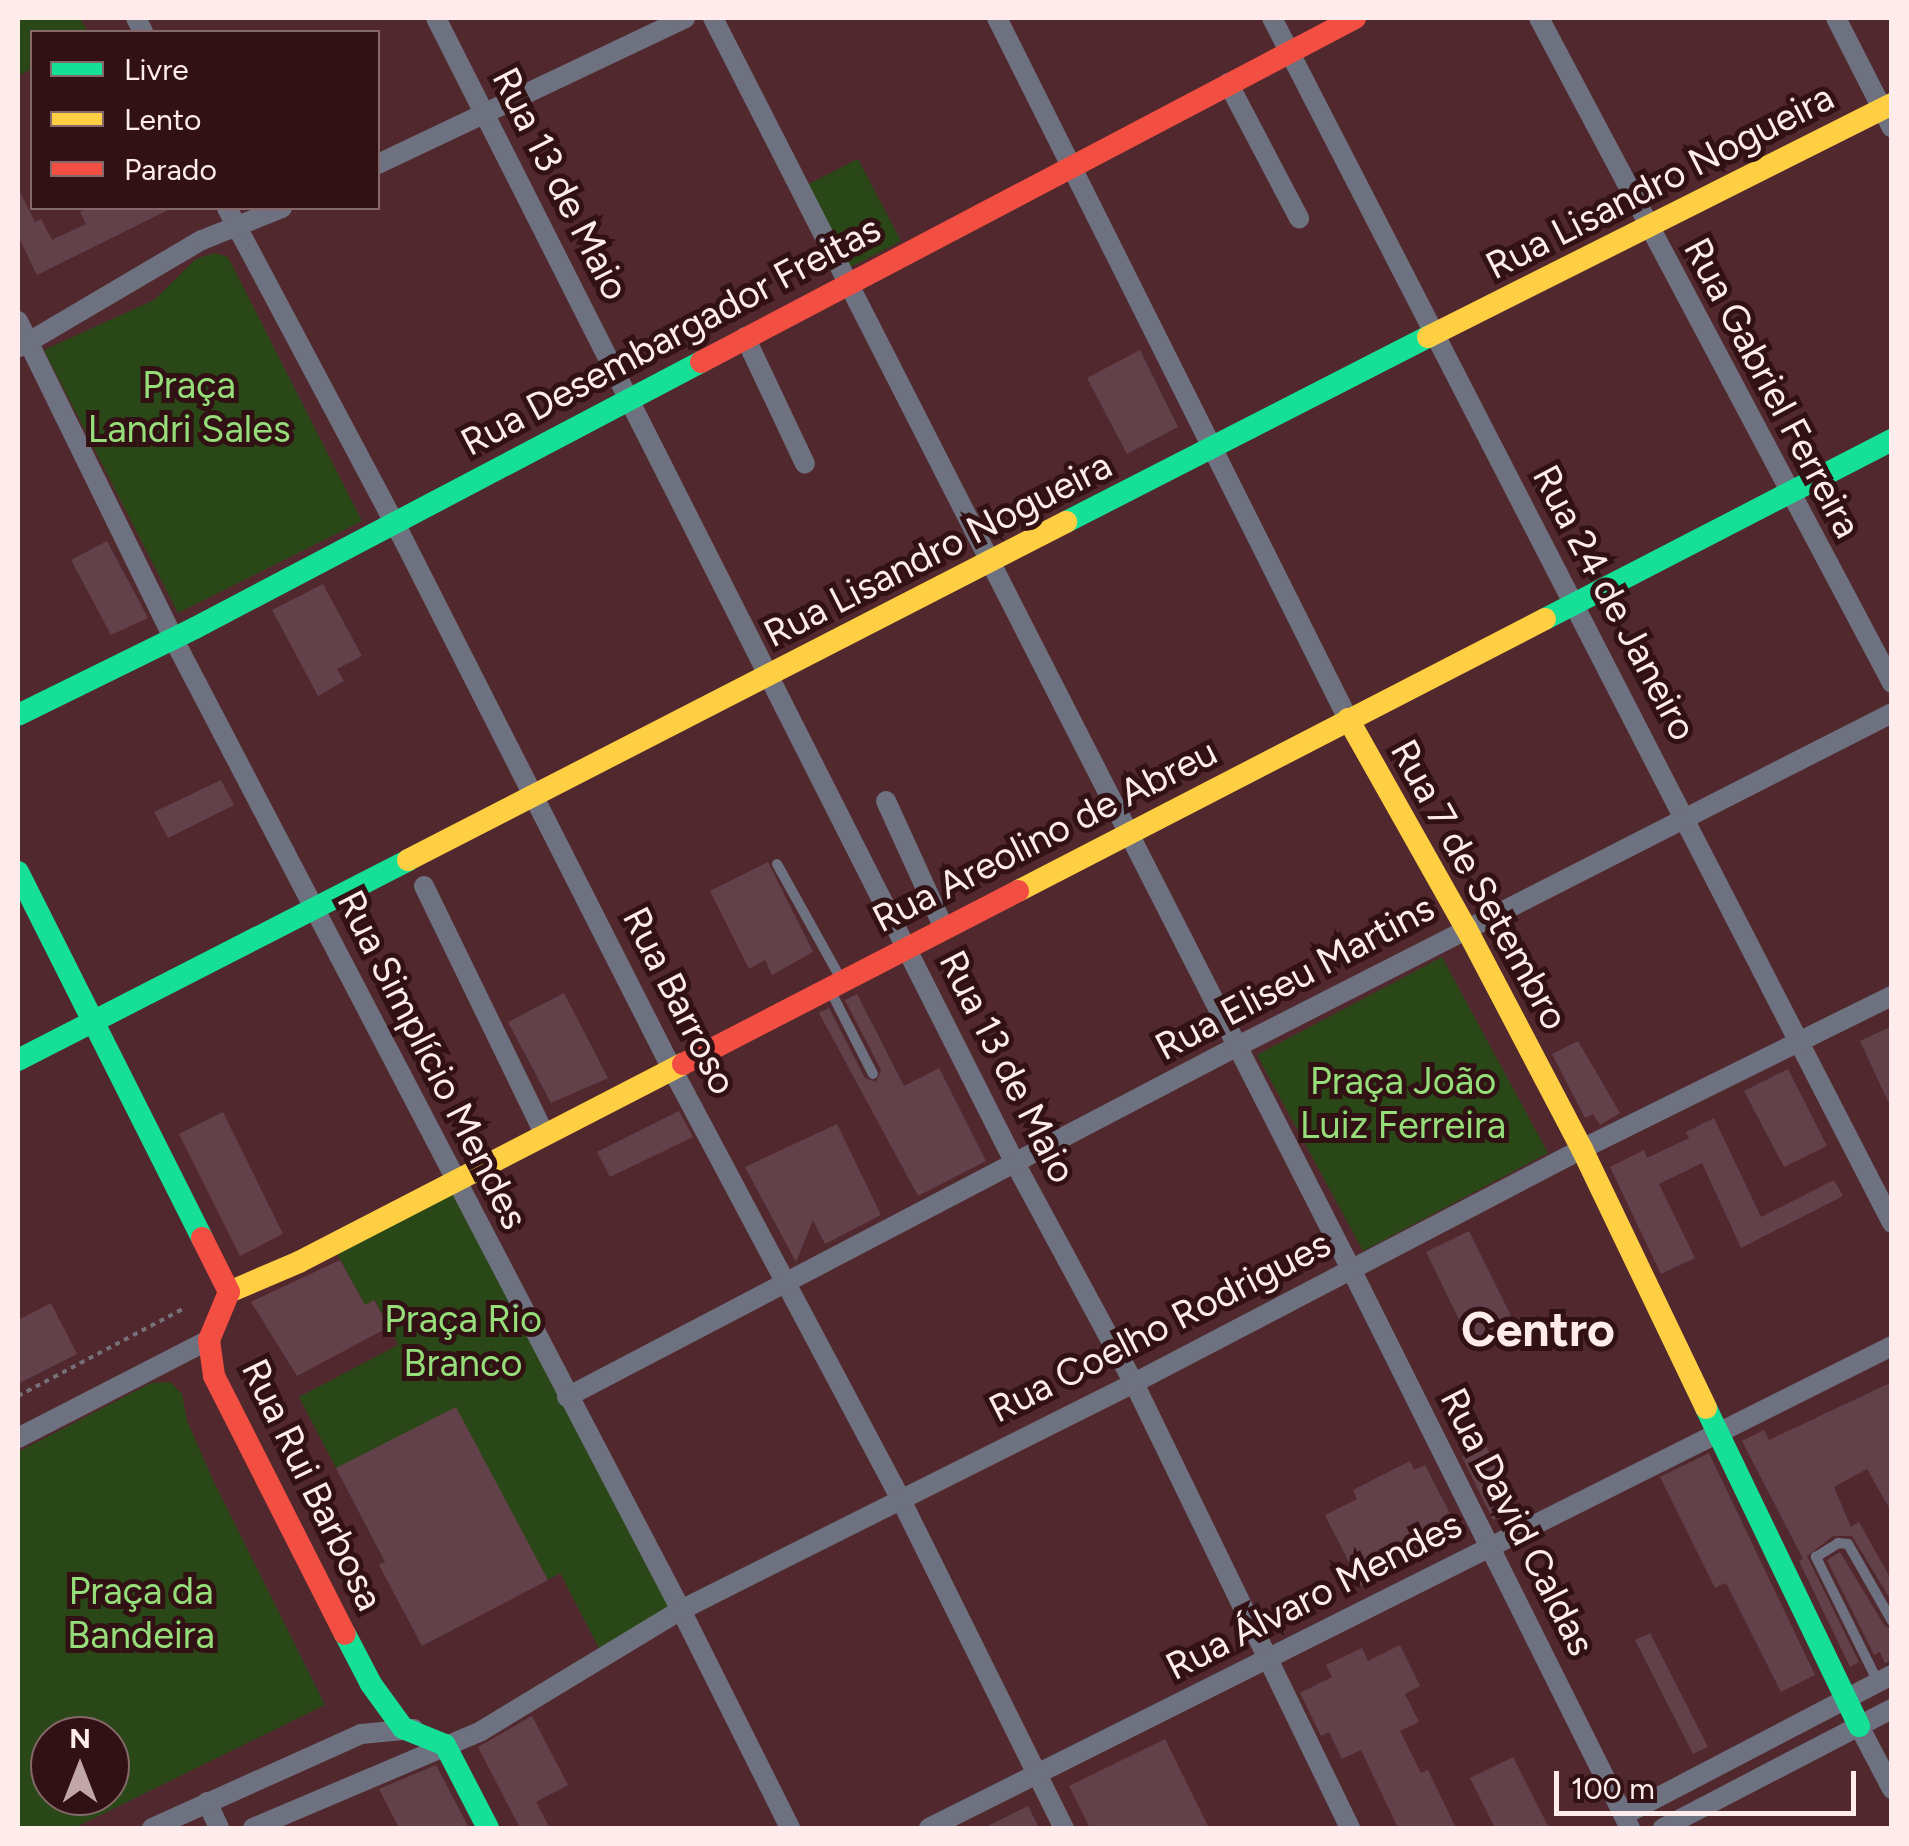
<!DOCTYPE html>
<meta charset="utf-8">
<style>
body{margin:0}
#map{position:relative;width:1909px;height:1846px;overflow:hidden;background:#50282d;font-family:Figtree,sans-serif}
div>[style]{position:absolute}
[style*='--x']{left:calc(var(--x)*1px);top:calc(var(--y)*1px);width:calc(var(--w)*1px);rotate:calc(var(--a)*1deg)}
.green>*{inset:0;background:#2a4817}
.building>*{inset:0;background:#63414a}
.path>*{height:4px;margin-top:-2px;transform-origin:0;background:repeating-linear-gradient(90deg,#756f78 0 5px,transparent 0 10px)}
.lane>*{height:10px;margin:-5px;padding:0 5px;transform-origin:5px;border-radius:5px;background:#6e717f}
.street>*{height:20px;margin:-10px;padding:0 10px;transform-origin:10px;border-radius:10px;background:#6e717f}
.fast>*{height:22px;margin:-11px;padding:0 11px;transform-origin:11px;border-radius:11px;background:#16e098}
.slow>*{height:22px;margin:-11px;padding:0 11px;transform-origin:11px;border-radius:11px;background:#ffcf43}
.jam>*{height:22px;margin:-11px;padding:0 11px;transform-origin:11px;border-radius:11px;background:#f24e42}
span{translate:-50% -50%;white-space:nowrap;text-align:center;line-height:1.15;-webkit-text-stroke:10px #321114;paint-order:stroke}
.street-label{font-size:38px;color:#feebeb}
.park-label{font-size:38px;color:#95de7a}
.district-label{font-size:48px;color:#feebeb;font-weight:700}
.frame{position:absolute;inset:0;border:20px solid #feebeb;pointer-events:none}
.legend{position:absolute;left:30px;top:30px;width:350px;height:180px;box-sizing:border-box;background:#321114;border:2px solid #84686a;margin:0;padding:12px 18px;list-style:none;font-size:30px;color:#feebeb}
.legend li{display:flex;align-items:center;gap:20px;height:50px}
.legend b{width:50px;border:2px solid #84686a}
.north{position:absolute;left:30px;top:1716px;width:100px;height:100px;box-sizing:border-box;background:#321114;border:2px solid #84686a;border-radius:50%;rotate:0deg;font-size:28px;font-weight:700;line-height:40px;text-align:center;color:#feebeb}
.north::after{content:'';display:block;margin:auto;width:35px;height:45px;background:#c1a7a8;clip-path:polygon(50% 0,100% 100%,50% 72%,0 100%)}
.scale{position:absolute;left:1554px;top:1771px;width:302px;height:45px;box-sizing:border-box;border:5px solid #feebeb;border-top:0;padding-left:12px;font-size:30px;line-height:35px;white-space:nowrap;color:#feebeb;-webkit-text-stroke:8px #321114;paint-order:stroke}
</style>
<div id="map">
<div class="green">
<div style="clip-path:polygon(18px 18px,80px 18px,88px 32px,32px 32px,32px 69px,18px 76px)"></div>
<div style="clip-path:polygon(858px 159px,901px 241px,847px 269px,805px 186px)"></div>
<div style="clip-path:polygon(215px 253px,228px 257px,362px 521px,178px 613px,44px 350px,154px 300px,196px 259px)"></div>
<div style="clip-path:polygon(1442px 957px,1548px 1153px,1363px 1251px,1257px 1055px)"></div>
<div style="clip-path:polygon(454px 1187px,675px 1606px,601px 1652px,560px 1573px,548px 1580px,493px 1479px,336px 1468px,299px 1397px,398px 1345px,375px 1300px,365px 1305px,335px 1250px)"></div>
<div style="clip-path:polygon(evenodd,170px 1382px,182px 1394px,187px 1421px,213px 1480px,325px 1705px,74px 1828px,18px 1828px,18px 1452px,151px 1383px,170px 1382px,110px 1736px,110px 1796px,50px 1796px,50px 1736px,110px 1736px)"></div>
</div>
<div class="building">
<div style="clip-path:polygon(18px 188px,35px 222px,41px 219px,52px 240px,86px 224px,80px 212px,88px 208px,172px 208px,37px 275px,18px 236px)"></div>
<div style="clip-path:polygon(1140px 350px,1178px 427px,1127px 454px,1087px 378px)"></div>
<div style="clip-path:polygon(107px 541px,148px 618px,111px 635px,71px 560px)"></div>
<div style="clip-path:polygon(323px 584px,362px 656px,337px 669px,344px 681px,318px 696px,272px 610px)"></div>
<div style="clip-path:polygon(221px 780px,234px 805px,168px 838px,154px 812px)"></div>
<div style="clip-path:polygon(768px 862px,813px 952px,772px 975px,765px 960px,749px 969px,710px 891px)"></div>
<div style="clip-path:polygon(564px 993px,608px 1078px,551px 1103px,508px 1022px)"></div>
<div style="clip-path:polygon(857px 994px,904px 1086px,939px 1068px,986px 1161px,918px 1196px,819px 1013px,829px 1008px,865px 1078px,876px 1082px,881px 1070px,845px 1000px)"></div>
<div style="clip-path:polygon(1892px 1026px,1892px 1110px,1860px 1041px)"></div>
<div style="clip-path:polygon(1578px 1041px,1620px 1113px,1600px 1125px,1593px 1114px,1585px 1118px,1552px 1054px)"></div>
<div style="clip-path:polygon(1788px 1069px,1827px 1146px,1784px 1167px,1744px 1091px)"></div>
<div style="clip-path:polygon(679px 1111px,693px 1137px,610px 1177px,597px 1152px)"></div>
<div style="clip-path:polygon(223px 1112px,283px 1234px,240px 1256px,179px 1134px)"></div>
<div style="clip-path:polygon(1714px 1118px,1761px 1217px,1834px 1180px,1843px 1196px,1741px 1248px,1702px 1163px,1659px 1184px,1695px 1258px,1661px 1274px,1610px 1167px,1644px 1150px,1647px 1158px,1689px 1138px,1686px 1132px)"></div>
<div style="clip-path:polygon(837px 1124px,881px 1215px,825px 1244px,813px 1220px,796px 1262px,745px 1167px)"></div>
<div style="clip-path:polygon(1469px 1231px,1518px 1330px,1475px 1352px,1426px 1252px)"></div>
<div style="clip-path:polygon(340px 1260px,365px 1305px,374px 1300px,389px 1327px,297px 1376px,251px 1302px)"></div>
<div style="clip-path:polygon(51px 1303px,77px 1354px,18px 1384px,18px 1320px)"></div>
<div style="clip-path:polygon(1892px 1382px,1892px 1513px,1867px 1469px,1834px 1487px,1851px 1527px,1859px 1522px,1892px 1581px,1892px 1602px,1852px 1536px,1833px 1536px,1807px 1556px,1859px 1662px,1850px 1667px,1799px 1561px,1803px 1559px,1742px 1441px,1764px 1430px,1769px 1440px)"></div>
<div style="clip-path:polygon(456px 1407px,548px 1580px,422px 1646px,379px 1565px,385px 1562px,336px 1468px)"></div>
<div style="clip-path:polygon(1486px 1446px,1517px 1509px,1493px 1520px,1462px 1457px)"></div>
<div style="clip-path:polygon(1709px 1453px,1815px 1675px,1781px 1692px,1726px 1583px,1715px 1588px,1660px 1477px)"></div>
<div style="clip-path:polygon(1410px 1461px,1414px 1470px,1425px 1465px,1461px 1535px,1361px 1586px,1325px 1515px,1357px 1499px,1353px 1490px)"></div>
<div style="clip-path:polygon(1840px 1552px,1884px 1625px,1892px 1630px,1892px 1661px,1885px 1663px,1880px 1652px,1874px 1655px,1827px 1560px)"></div>
<div style="clip-path:polygon(1650px 1633px,1708px 1747px,1693px 1754px,1635px 1640px)"></div>
<div style="clip-path:polygon(1400px 1645px,1420px 1686px,1405px 1694px,1419px 1722px,1400px 1731px,1421px 1773px,1428px 1770px,1456px 1828px,1398px 1828px,1361px 1750px,1342px 1759px,1329px 1732px,1321px 1736px,1300px 1693px,1332px 1677px,1326px 1665px,1362px 1648px,1368px 1661px)"></div>
<div style="clip-path:polygon(532px 1716px,568px 1785px,536px 1802px,550px 1828px,520px 1828px,478px 1747px)"></div>
<div style="clip-path:polygon(1165px 1739px,1209px 1828px,1090px 1828px,1069px 1786px)"></div>
<div style="clip-path:polygon(1513px 1757px,1549px 1828px,1495px 1828px,1470px 1778px)"></div>
<div style="clip-path:polygon(436px 1765px,469px 1828px,399px 1828px,379px 1789px)"></div>
<div style="clip-path:polygon(1028px 1806px,1039px 1828px,983px 1828px)"></div>
</div>
<div class="path">
<div style="--x:18;--y:1396;--w:189;--a:-27.8"></div>
</div>
<div class="lane">
<div style="--x:777;--y:864;--w:132;--a:60.9"></div>
<div style="--x:831;--y:992;--w:92;--a:62.9"></div>
<div style="--x:1878;--y:1682;--w:140;--a:-116.4"></div>
<div style="--x:1816;--y:1557;--w:26;--a:-32"></div>
<div style="--x:1838;--y:1543;--w:10;--a:6"></div>
<div style="--x:1848;--y:1544;--w:89;--a:60.3"></div>
</div>
<div class="street">
<div style="--x:136;--y:18;--w:16;--a:63"></div>
<div style="--x:436;--y:18;--w:1285;--a:63.18"></div>
<div style="--x:1016;--y:1165;--w:248;--a:61.6"></div>
<div style="--x:1134;--y:1383;--w:495;--a:64.1"></div>
<div style="--x:713;--y:18;--w:1409;--a:62.98"></div>
<div style="--x:1353;--y:1273;--w:620;--a:63.48"></div>
<div style="--x:997;--y:18;--w:784;--a:63.4"></div>
<div style="--x:1272;--y:18;--w:1355;--a:62.77"></div>
<div style="--x:1539;--y:18;--w:753;--a:62.04"></div>
<div style="--x:1836;--y:18;--w:123;--a:63"></div>
<div style="--x:1228;--y:83;--w:153;--a:62.3"></div>
<div style="--x:378;--y:164;--w:340;--a:-25.4"></div>
<div style="--x:227;--y:208;--w:370;--a:62"></div>
<div style="--x:401;--y:535;--w:597;--a:63.09"></div>
<div style="--x:671;--y:1067;--w:488;--a:62"></div>
<div style="--x:900;--y:1498;--w:369;--a:63.6"></div>
<div style="--x:18;--y:321;--w:353;--a:63.9"></div>
<div style="--x:173;--y:638;--w:1097;--a:62.41"></div>
<div style="--x:681;--y:1610;--w:244;--a:63.4"></div>
<div style="--x:745;--y:337;--w:140;--a:64.7"></div>
<div style="--x:20;--y:347;--w:211;--a:-30.5"></div>
<div style="--x:202;--y:240;--w:86;--a:-21.8"></div>
<div style="--x:886;--y:801;--w:140;--a:65.5"></div>
<div style="--x:424;--y:886;--w:275;--a:64.1"></div>
<div style="--x:567;--y:1397;--w:755;--a:-27.62"></div>
<div style="--x:1236;--y:1047;--w:736;--a:-26.98"></div>
<div style="--x:18;--y:1438;--w:215;--a:-27.2"></div>
<div style="--x:1859;--y:1726;--w:71;--a:62.4"></div>
<div style="--x:207;--y:1802;--w:29;--a:65"></div>
<div style="--x:1624;--y:1815;--w:302;--a:-27.6"></div>
<div style="--x:152;--y:1828;--w:229;--a:-24.2"></div>
<div style="--x:361;--y:1734;--w:53;--a:-5.4"></div>
<div style="--x:253;--y:1828;--w:248;--a:-23"></div>
<div style="--x:481;--y:1731;--w:234;--a:-31.2"></div>
<div style="--x:681;--y:1610;--w:507;--a:-26.62"></div>
<div style="--x:1134;--y:1383;--w:505;--a:-27.58"></div>
<div style="--x:1582;--y:1149;--w:346;--a:-26.3"></div>
<div style="--x:929;--y:1828;--w:1077;--a:-26.59"></div>
<div style="--x:1663;--y:1828;--w:258;--a:-27.5"></div>
</div>
<div class="fast">
<div style="--x:1066;--y:522;--w:407;--a:-27.1"></div>
<div style="--x:1545;--y:619;--w:390;--a:-27.3"></div>
<div style="--x:18;--y:715;--w:197;--a:-26.2"></div>
<div style="--x:195;--y:628;--w:572;--a:-27.73"></div>
<div style="--x:18;--y:872;--w:410;--a:63.3"></div>
<div style="--x:18;--y:1060;--w:438;--a:-27.1"></div>
<div style="--x:1706;--y:1408;--w:353;--a:64.3"></div>
<div style="--x:345;--y:1634;--w:56;--a:62.5"></div>
<div style="--x:371;--y:1684;--w:54;--a:54"></div>
<div style="--x:403;--y:1728;--w:45;--a:22"></div>
<div style="--x:445;--y:1745;--w:93;--a:62.6"></div>
</div>
<div class="slow">
<div style="--x:1428;--y:337;--w:519;--a:-26.66"></div>
<div style="--x:1348;--y:719;--w:240;--a:60.6"></div>
<div style="--x:1466;--y:928;--w:250;--a:62.3"></div>
<div style="--x:1582;--y:1149;--w:287;--a:64.4"></div>
<div style="--x:408;--y:860;--w:740;--a:-27.19"></div>
<div style="--x:1018;--y:891;--w:593;--a:-27.3"></div>
<div style="--x:229;--y:1292;--w:76;--a:-23.2"></div>
<div style="--x:299;--y:1262;--w:432;--a:-27.3"></div>
</div>
<div class="jam">
<div style="--x:701;--y:362;--w:739;--a:-27.74"></div>
<div style="--x:683;--y:1064;--w:377;--a:-27.3"></div>
<div style="--x:202;--y:1238;--w:60;--a:63.4"></div>
<div style="--x:229;--y:1292;--w:52;--a:112.6"></div>
<div style="--x:209;--y:1340;--w:36;--a:82"></div>
<div style="--x:214;--y:1376;--w:289;--a:63.1"></div>
</div>
<div class="street-label">
<span style="left:1660px;top:182px;rotate:-27deg">Rua Lisandro Nogueira</span>
<span style="left:560px;top:184px;rotate:63deg">Rua 13 de Maio</span>
<span style="left:671px;top:336px;rotate:-28deg">Rua Desembargador Freitas</span>
<span style="left:1772px;top:388px;rotate:62deg">Rua Gabriel Ferreira</span>
<span style="left:938px;top:550px;rotate:-27deg">Rua Lisandro Nogueira</span>
<span style="left:1614px;top:603px;rotate:62deg">Rua 24 de Janeiro</span>
<span style="left:1045px;top:836px;rotate:-27deg">Rua Areolino de Abreu</span>
<span style="left:1479px;top:885px;rotate:61deg">Rua 7 de Setembro</span>
<span style="left:1295px;top:978px;rotate:-28deg">Rua Eliseu Martins</span>
<span style="left:679px;top:1001px;rotate:63deg">Rua Barroso</span>
<span style="left:432px;top:1060px;rotate:63deg">Rua Simplício Mendes</span>
<span style="left:1007px;top:1067px;rotate:63deg">Rua 13 de Maio</span>
<span style="left:1160px;top:1327px;rotate:-27deg">Rua Coelho Rodrigues</span>
<span style="left:312px;top:1485px;rotate:64deg">Rua Rui Barbosa</span>
<span style="left:1517px;top:1522px;rotate:63deg">Rua David Caldas</span>
<span style="left:1314px;top:1596px;rotate:-27deg">Rua Álvaro Mendes</span>
</div>
<div class="park-label">
<span style="left:189px;top:408px">Praça<br>Landri Sales</span>
<span style="left:1403px;top:1104px">Praça João<br>Luiz Ferreira</span>
<span style="left:463px;top:1342px">Praça Rio<br>Branco</span>
<span style="left:141px;top:1614px">Praça da<br>Bandeira</span>
</div>
<div class="district-label">
<span style="left:1538px;top:1330px">Centro</span>
</div>
<div class="frame"></div>
<ul class="legend">
<li><b style="height:12px;background:#16e098"></b>Livre</li>
<li><b style="height:12px;background:#ffcf43"></b>Lento</li>
<li><b style="height:12px;background:#f24e42"></b>Parado</li>
</ul>
<div class="north">N</div>
<div class="scale">100 m</div>
</div>
